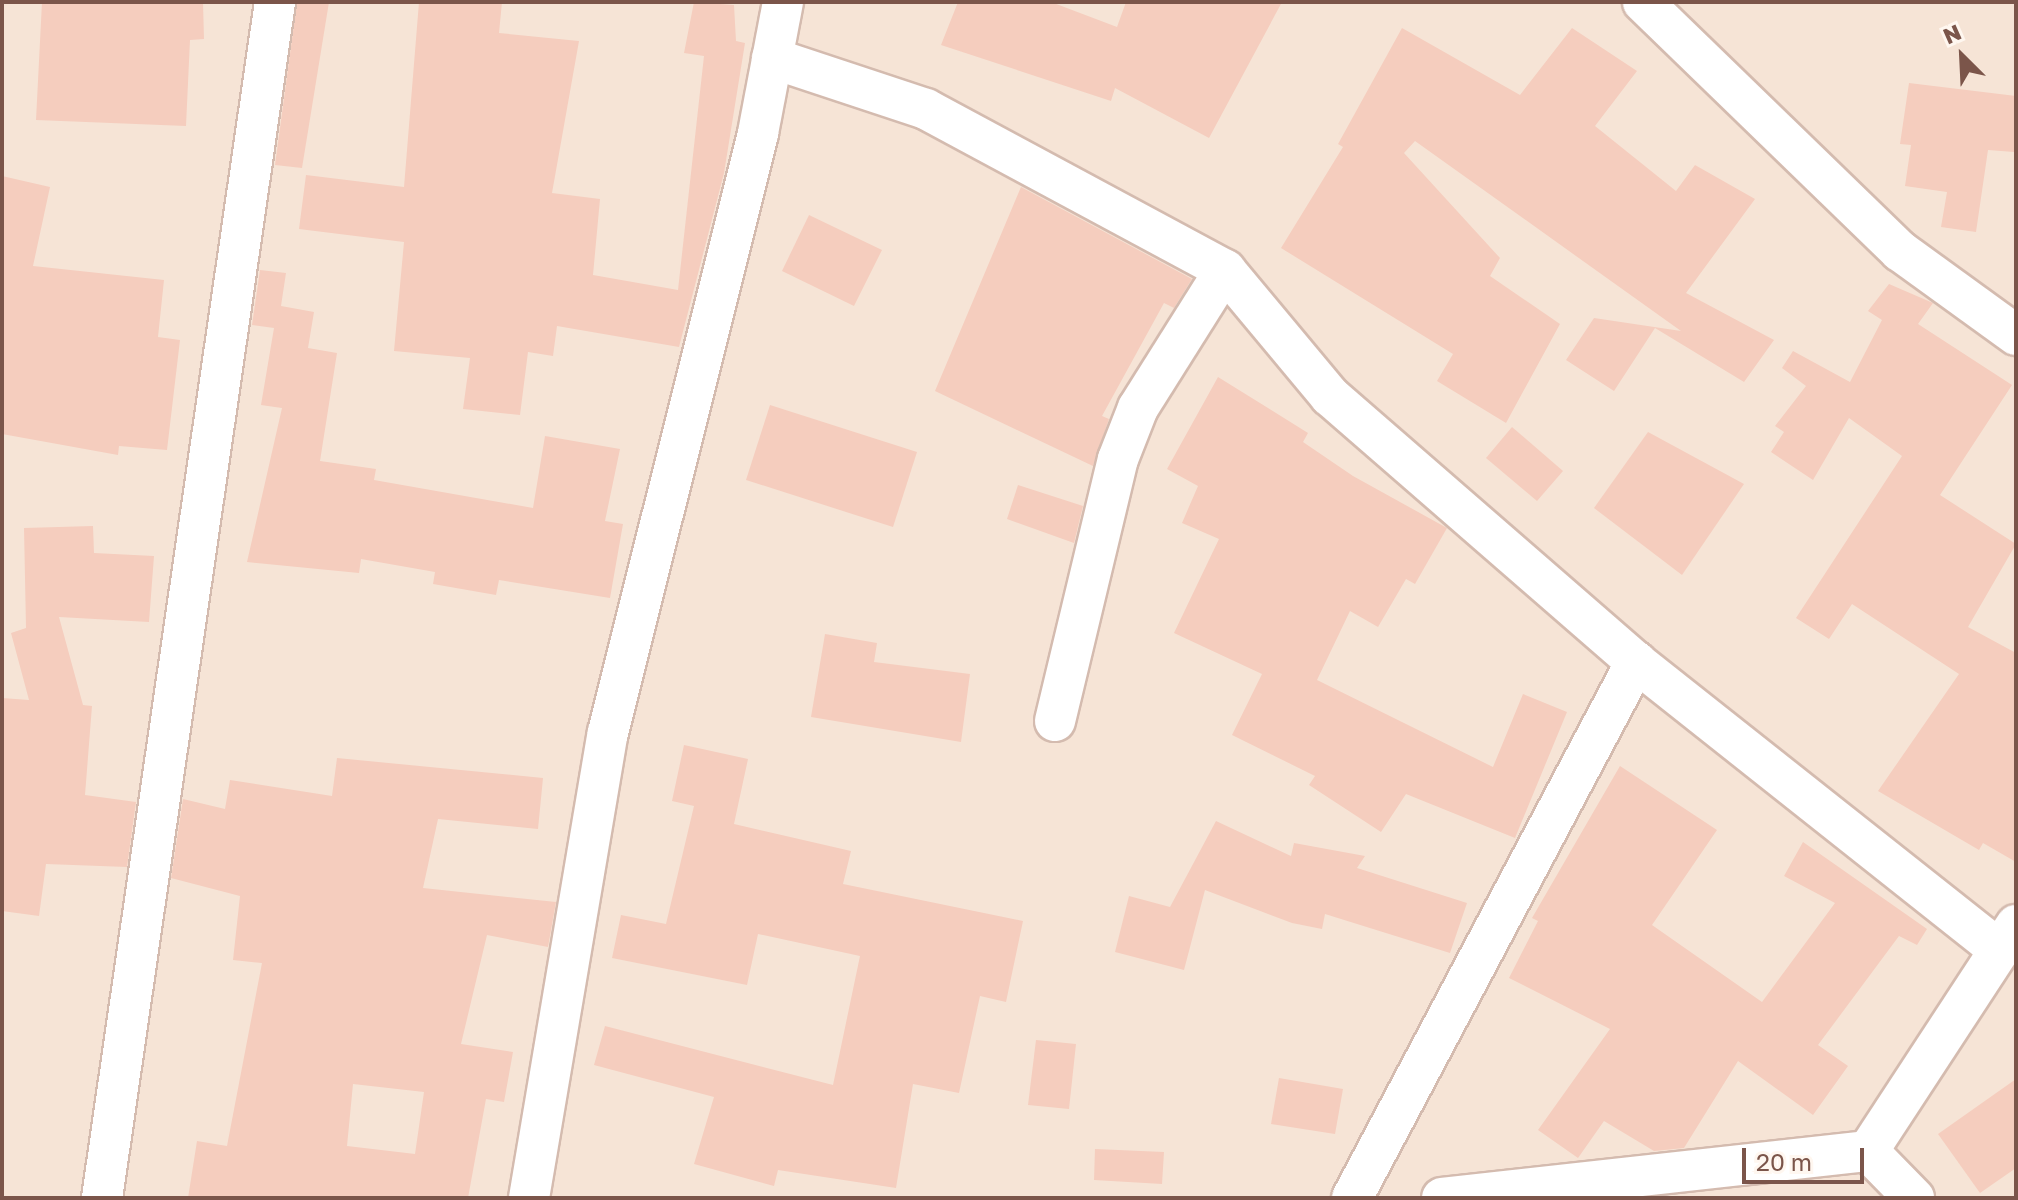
<!DOCTYPE html>
<style>
body{margin:0}
#map{position:relative;width:2018px;height:1200px;overflow:hidden;background:#fef3e8;font-family:"Golos Text",sans-serif}
div>[style]{position:absolute}
[style*='--x']{left:calc(var(--x)*1px);top:calc(var(--y)*1px);width:calc(var(--w)*1px);rotate:calc(var(--a)*1deg)}
.residential>*{inset:0;background:#f6e4d6}
.building>*{inset:0;background:#f5cdbe}
.roads{filter:drop-shadow(2px 0 #d4bbaf) drop-shadow(-2px 0 #d4bbaf) drop-shadow(0 2px #d4bbaf) drop-shadow(0 -2px #d4bbaf)}
.street>*{height:40px;margin:-20px;padding:0 20px;transform-origin:20px;border-radius:20px;background:#fff}
span{translate:-50% -50%;white-space:nowrap;text-align:center;line-height:1.15;-webkit-text-stroke:8px #fff7f0;paint-order:stroke}
.frame{position:absolute;inset:0;border:4px solid #7b554a;pointer-events:none}
.north{position:absolute;left:1922px;top:16px;width:80px;height:80px;-webkit-text-stroke:6px #fff7f0;paint-order:stroke;rotate:336deg;font-size:22px;font-weight:700;line-height:32px;text-align:center;color:#7b554a}
.north::after{content:'';display:block;margin:auto;width:28px;height:36px;background:#7b554a;clip-path:polygon(50% 0,100% 100%,50% 72%,0 100%)}
.scale{position:absolute;left:1742px;top:1148px;width:122px;height:36px;box-sizing:border-box;border:4px solid #7b554a;border-top:0;padding-left:10px;font-size:24px;line-height:28px;white-space:nowrap;color:#7b554a;-webkit-text-stroke:6px #fff7f0;paint-order:stroke}
</style>
<div id="map">
<div class="residential">
<div style="clip-path:polygon(2px 2px,2016px 2px,2016px 1198px,2px 1198px)"></div>
</div>
<div class="building">
<div style="clip-path:polygon(42px 2px,203px 2px,204px 39px,190px 40px,186px 126px,36px 120px)"></div>
<div style="clip-path:polygon(297px 2px,329px 2px,302px 168px,275px 165px)"></div>
<div style="clip-path:polygon(419px 2px,502px 2px,499px 33px,579px 41px,552px 193px,600px 199px,593px 275px,678px 290px,704px 56px,684px 53px,694px 2px,734px 5px,736px 41px,745px 43px,724px 173px,679px 347px,557px 326px,553px 356px,528px 352px,520px 415px,463px 409px,470px 358px,394px 351px,404px 242px,299px 229px,306px 175px,404px 187px)"></div>
<div style="clip-path:polygon(958px 2px,1051px 2px,1117px 27px,1126px 2px,1282px 2px,1209px 138px,1115px 88px,1111px 101px,941px 45px)"></div>
<div style="clip-path:polygon(1402px 28px,1520px 95px,1572px 28px,1637px 71px,1595px 126px,1676px 191px,1695px 165px,1755px 199px,1686px 293px,1774px 340px,1744px 382px,1655px 328px,1614px 391px,1566px 360px,1594px 318px,1681px 331px,1415px 141px,1404px 153px,1500px 258px,1490px 276px,1560px 324px,1506px 423px,1437px 381px,1453px 354px,1281px 248px,1343px 147px,1338px 144px)"></div>
<div style="clip-path:polygon(1909px 83px,2016px 96px,2014px 152px,1988px 150px,1976px 232px,1941px 227px,1947px 192px,1905px 186px,1911px 145px,1900px 144px)"></div>
<div style="clip-path:polygon(2px 176px,50px 187px,33px 266px,164px 280px,158px 337px,180px 340px,167px 450px,119px 446px,118px 455px,2px 434px)"></div>
<div style="clip-path:polygon(1021px 187px,1192px 279px,1174px 308px,1164px 303px,1102px 416px,1109px 419px,1093px 466px,935px 391px)"></div>
<div style="clip-path:polygon(809px 215px,882px 250px,854px 306px,782px 271px)"></div>
<div style="clip-path:polygon(260px 270px,286px 273px,281px 306px,314px 312px,308px 348px,337px 353px,320px 461px,376px 469px,374px 480px,533px 508px,545px 436px,620px 449px,605px 521px,623px 524px,610px 598px,499px 580px,496px 595px,433px 584px,435px 572px,361px 559px,359px 573px,247px 562px,282px 408px,261px 405px,274px 328px,252px 325px)"></div>
<div style="clip-path:polygon(1889px 284px,1933px 303px,1918px 324px,2012px 385px,1940px 495px,2016px 544px,1968px 627px,2016px 653px,2016px 862px,1983px 843px,1979px 850px,1878px 791px,1959px 674px,1852px 604px,1829px 639px,1796px 618px,1902px 456px,1849px 418px,1813px 480px,1771px 452px,1784px 432px,1775px 426px,1806px 386px,1782px 368px,1793px 351px,1850px 382px,1882px 320px,1868px 311px)"></div>
<div style="clip-path:polygon(1218px 377px,1308px 433px,1303px 442px,1353px 476px,1447px 528px,1415px 584px,1406px 579px,1378px 627px,1350px 611px,1317px 680px,1493px 767px,1523px 694px,1567px 712px,1515px 838px,1406px 794px,1381px 832px,1309px 785px,1315px 776px,1232px 735px,1262px 674px,1174px 633px,1219px 539px,1182px 523px,1198px 486px,1167px 469px)"></div>
<div style="clip-path:polygon(770px 405px,917px 452px,893px 527px,746px 480px)"></div>
<div style="clip-path:polygon(1512px 427px,1563px 471px,1537px 501px,1486px 458px)"></div>
<div style="clip-path:polygon(1648px 432px,1744px 484px,1682px 575px,1594px 508px)"></div>
<div style="clip-path:polygon(1018px 485px,1083px 506px,1074px 543px,1007px 519px)"></div>
<div style="clip-path:polygon(93px 526px,94px 553px,154px 556px,149px 622px,59px 617px,83px 705px,92px 706px,85px 795px,136px 802px,127px 867px,46px 864px,39px 916px,2px 911px,2px 698px,29px 700px,11px 633px,26px 628px,24px 528px)"></div>
<div style="clip-path:polygon(825px 634px,877px 643px,874px 662px,970px 674px,961px 742px,811px 717px)"></div>
<div style="clip-path:polygon(684px 745px,748px 759px,734px 824px,851px 851px,843px 884px,1023px 921px,1006px 1002px,980px 996px,959px 1093px,913px 1084px,896px 1188px,778px 1170px,774px 1186px,694px 1164px,714px 1097px,594px 1065px,605px 1026px,833px 1085px,860px 956px,758px 934px,747px 985px,612px 958px,621px 915px,666px 924px,694px 806px,672px 801px)"></div>
<div style="clip-path:polygon(evenodd,337px 758px,543px 778px,538px 829px,438px 819px,423px 888px,556px 902px,548px 947px,487px 935px,461px 1044px,513px 1052px,504px 1102px,486px 1099px,468px 1198px,188px 1198px,197px 1141px,227px 1146px,262px 963px,233px 960px,240px 896px,171px 878px,183px 799px,225px 809px,230px 780px,332px 796px,337px 758px,353px 1084px,424px 1092px,415px 1154px,347px 1146px,353px 1084px)"></div>
<div style="clip-path:polygon(1620px 766px,1717px 830px,1652px 925px,1762px 1002px,1835px 903px,1784px 876px,1803px 842px,1927px 929px,1917px 945px,1899px 936px,1818px 1045px,1848px 1066px,1813px 1115px,1738px 1061px,1684px 1148px,1654px 1151px,1604px 1121px,1578px 1158px,1538px 1130px,1610px 1029px,1509px 978px,1538px 921px,1532px 918px)"></div>
<div style="clip-path:polygon(1216px 821px,1291px 856px,1294px 843px,1365px 856px,1357px 868px,1467px 903px,1450px 953px,1325px 914px,1322px 929px,1292px 923px,1205px 890px,1184px 970px,1115px 952px,1129px 896px,1170px 907px)"></div>
<div style="clip-path:polygon(1036px 1040px,1076px 1044px,1069px 1109px,1028px 1105px)"></div>
<div style="clip-path:polygon(1279px 1078px,1343px 1089px,1335px 1134px,1271px 1124px)"></div>
<div style="clip-path:polygon(2016px 1079px,2016px 1168px,1980px 1193px,1938px 1134px)"></div>
<div style="clip-path:polygon(1095px 1149px,1164px 1152px,1162px 1184px,1094px 1180px)"></div>
</div>
<div class="roads">
<div class="street">
<div style="--x:1643;--y:2;--w:358;--a:44.1"></div>
<div style="--x:1900;--y:251;--w:143;--a:35.9"></div>
<div style="--x:772;--y:58;--w:162;--a:18.3"></div>
<div style="--x:926;--y:109;--w:340;--a:28.3"></div>
<div style="--x:1225;--y:270;--w:164;--a:50.2"></div>
<div style="--x:1330;--y:396;--w:405;--a:41"></div>
<div style="--x:1636;--y:662;--w:463;--a:38.4"></div>
<div style="--x:1055;--y:721;--w:269;--a:-76.5"></div>
<div style="--x:1118;--y:459;--w:55;--a:-68.6"></div>
<div style="--x:1138;--y:408;--w:163;--a:-57.8"></div>
<div style="--x:1868;--y:1151;--w:270;--a:-56.8"></div>
<div style="--x:102;--y:1198;--w:1208;--a:-81.77"></div>
<div style="--x:529;--y:1198;--w:472;--a:-80.4"></div>
<div style="--x:608;--y:733;--w:618;--a:-75.96"></div>
<div style="--x:758;--y:133;--w:133;--a:-79.2"></div>
<div style="--x:1352;--y:1198;--w:607;--a:-62.08"></div>
<div style="--x:1442;--y:1198;--w:429;--a:-6.3"></div>
<div style="--x:1868;--y:1151;--w:66;--a:45.6"></div>
</div>
</div>
<div class="frame"></div>
<div class="north">N</div>
<div class="scale">20 m</div>
</div>
